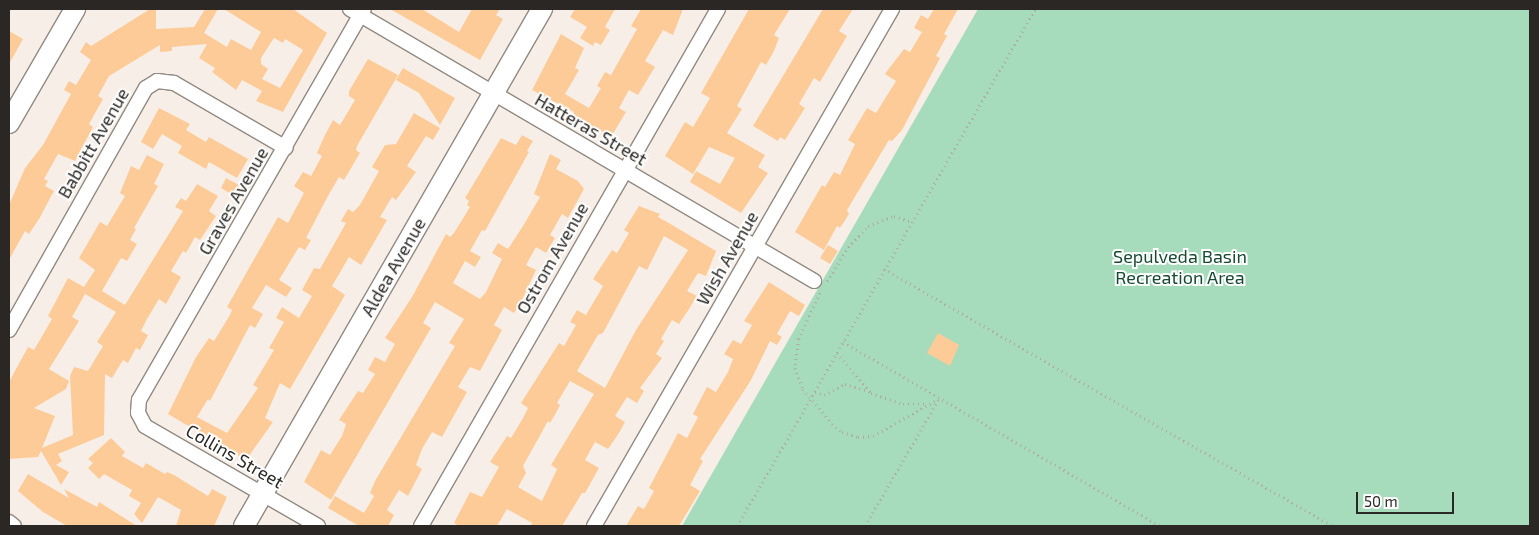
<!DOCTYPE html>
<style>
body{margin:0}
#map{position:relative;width:1539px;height:535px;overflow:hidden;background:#f7efe7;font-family:"Exo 2",sans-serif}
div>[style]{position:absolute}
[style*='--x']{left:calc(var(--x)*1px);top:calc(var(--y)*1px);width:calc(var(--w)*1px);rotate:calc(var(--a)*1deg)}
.green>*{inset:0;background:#a6dcbc}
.building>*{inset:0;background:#fdcb98}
.path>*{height:2.5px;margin-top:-1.25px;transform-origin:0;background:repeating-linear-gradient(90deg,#afa9a3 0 1px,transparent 0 5px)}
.roads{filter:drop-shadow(1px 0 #918a82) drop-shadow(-1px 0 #918a82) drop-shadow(0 1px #918a82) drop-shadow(0 -1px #918a82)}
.street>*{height:14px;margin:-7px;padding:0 7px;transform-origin:7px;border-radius:7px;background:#fff}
.secondary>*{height:20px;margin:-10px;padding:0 10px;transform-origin:10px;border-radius:10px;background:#fff}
span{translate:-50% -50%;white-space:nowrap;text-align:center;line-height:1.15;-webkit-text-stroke:4px #fff;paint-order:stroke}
.street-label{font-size:18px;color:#2a2724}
.park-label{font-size:18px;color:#174a31}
.frame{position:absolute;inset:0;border:10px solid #2a2724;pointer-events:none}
.scale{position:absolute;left:1356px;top:492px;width:98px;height:22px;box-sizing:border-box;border:2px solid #2a2724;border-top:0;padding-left:6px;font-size:15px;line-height:18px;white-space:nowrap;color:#2a2724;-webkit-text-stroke:4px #fff;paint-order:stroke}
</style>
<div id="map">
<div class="green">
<div style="clip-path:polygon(978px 9px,1530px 9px,1530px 526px,682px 526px)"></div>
</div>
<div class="building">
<div style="clip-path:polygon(evenodd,150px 9px,156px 9px,156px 29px,194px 27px,205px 9px,218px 9px,204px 33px,227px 47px,231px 39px,251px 50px,261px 32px,224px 9px,293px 9px,327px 33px,283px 112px,256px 101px,262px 91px,242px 80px,236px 90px,212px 72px,215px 68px,199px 58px,207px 44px,172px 47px,172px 51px,160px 52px,160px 45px,109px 76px,98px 96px,103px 99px,89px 124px,93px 127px,75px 161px,58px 154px,44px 179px,48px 181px,45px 186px,54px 191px,39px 219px,29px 234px,25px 231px,9px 260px,9px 205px,25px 168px,43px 145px,71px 94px,64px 90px,69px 81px,76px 85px,91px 60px,80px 52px,86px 42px,91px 46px,150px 9px,274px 38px,283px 43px,285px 39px,303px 50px,280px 88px,262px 79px,268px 69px,261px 64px,261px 58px,274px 38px)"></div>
<div style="clip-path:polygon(390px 9px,422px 9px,459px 32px,472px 9px,500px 9px,496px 15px,503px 19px,480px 60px)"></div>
<div style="clip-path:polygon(575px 9px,615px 9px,605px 27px,610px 30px,601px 45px,595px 42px,593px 46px,580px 38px,587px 27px,570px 17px)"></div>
<div style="clip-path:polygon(641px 9px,683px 9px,673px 35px,663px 30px,645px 61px,655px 67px,638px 95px,629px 90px,619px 108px,626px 112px,611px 137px,573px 115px,574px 112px,532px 90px,561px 34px,584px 48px,575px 68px,579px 70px,565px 94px,589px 108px,601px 88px,597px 86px,605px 72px,611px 75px,637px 29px,631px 26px)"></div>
<div style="clip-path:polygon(749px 9px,790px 9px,774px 35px,779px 38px,774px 51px,766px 65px,761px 62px,737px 106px,742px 109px,727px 133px,765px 155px,758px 167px,768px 173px,741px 213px,690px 182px,696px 171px,720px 184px,735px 158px,709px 147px,693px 174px,665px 156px,685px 122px,693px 127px,710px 98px,701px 93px)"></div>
<div style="clip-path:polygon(823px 9px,853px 9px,839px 31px,847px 36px,820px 82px,814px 78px,799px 104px,805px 108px,785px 140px,780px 137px,778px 141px,753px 126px)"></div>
<div style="clip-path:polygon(934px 9px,958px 9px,944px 34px,947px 36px,936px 56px,940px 58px,902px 130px,892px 141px,889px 140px,847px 210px,849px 214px,840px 228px,837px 226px,824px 250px,795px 232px,822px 185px,825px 187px,834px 172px,840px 175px,855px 144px,848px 140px,867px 108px,876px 113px,896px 81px,885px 74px,887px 71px,904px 49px,910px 52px,922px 32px,914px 28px,921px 15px,928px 19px)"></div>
<div style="clip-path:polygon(9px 31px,23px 39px,9px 64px)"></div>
<div style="clip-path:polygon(368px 59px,398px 75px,357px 146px,356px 150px,360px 153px,344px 180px,339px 177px,328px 196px,306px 238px,311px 240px,305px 250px,299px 247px,279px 280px,292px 288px,286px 297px,266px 285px,252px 308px,263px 314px,255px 328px,250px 325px,210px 401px,208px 399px,197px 417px,227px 433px,258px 388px,253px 385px,274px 350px,269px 348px,284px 322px,276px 318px,282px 307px,299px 318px,312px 296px,302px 290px,314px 268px,320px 269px,346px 223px,341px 221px,348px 209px,353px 212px,360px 205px,379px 171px,372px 167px,385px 145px,396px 144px,414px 113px,440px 128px,433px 140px,426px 136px,407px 166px,416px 172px,396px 200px,392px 197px,380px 217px,387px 220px,361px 265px,349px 257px,332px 286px,345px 295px,290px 389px,280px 383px,265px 418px,273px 422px,246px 460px,168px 414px,196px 357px,209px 338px,214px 341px,230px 315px,232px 310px,227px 307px,278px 217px,288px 223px,304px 193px,294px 186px,303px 172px,311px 176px,322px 156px,317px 153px,324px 137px,333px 120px,340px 125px,355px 100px,349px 96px,349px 91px)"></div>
<div style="clip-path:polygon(403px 68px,455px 98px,440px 125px,419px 93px,396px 80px)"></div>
<div style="clip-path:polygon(159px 108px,190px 124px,186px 130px,206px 142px,209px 137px,248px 159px,237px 178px,209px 162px,206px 169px,178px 153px,182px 146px,162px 134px,153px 149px,141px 142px)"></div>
<div style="clip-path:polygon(522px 135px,533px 141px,527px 151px,529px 152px,485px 231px,482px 230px,470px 251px,481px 257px,475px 267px,465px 261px,453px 283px,480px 299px,486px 292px,502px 259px,492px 253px,498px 243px,508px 249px,523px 226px,540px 197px,534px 194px,550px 154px,561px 160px,556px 169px,578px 181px,584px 189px,568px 218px,562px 214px,550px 235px,555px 238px,546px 253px,536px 247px,526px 265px,536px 270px,521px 302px,514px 313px,504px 307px,494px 325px,502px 330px,480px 371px,470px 367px,458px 387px,467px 392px,442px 437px,432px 432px,422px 449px,416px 465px,422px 469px,408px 496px,399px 490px,387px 510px,394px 515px,388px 526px,359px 526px,328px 508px,335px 496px,364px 513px,374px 496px,370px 493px,375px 481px,455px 346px,449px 343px,464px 319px,435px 302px,423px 323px,431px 328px,331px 500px,304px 482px,321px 450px,330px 455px,342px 436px,346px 424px,339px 420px,358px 391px,363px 393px,375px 374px,368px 370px,375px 357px,385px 362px,395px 344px,385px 338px,412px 297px,446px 234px,450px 237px,454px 233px,470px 207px,467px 205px,469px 201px,465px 198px,501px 138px,516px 145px)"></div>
<div style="clip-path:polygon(evenodd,147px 155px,164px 164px,154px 184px,158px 186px,134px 228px,136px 229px,130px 240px,137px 244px,127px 261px,121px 258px,102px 291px,125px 305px,183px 211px,175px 207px,181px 198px,186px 201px,197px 184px,218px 196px,209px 211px,216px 216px,200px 240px,195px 237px,186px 253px,183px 251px,171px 271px,181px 277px,166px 304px,159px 299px,147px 319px,141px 331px,148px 335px,140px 350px,136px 348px,128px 363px,123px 360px,112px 378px,105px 374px,104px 435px,58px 454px,62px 461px,56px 465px,69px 472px,61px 485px,41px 451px,38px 457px,9px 459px,9px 382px,28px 347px,34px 350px,52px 319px,48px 316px,68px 278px,84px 287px,95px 270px,79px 258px,100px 222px,107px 226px,125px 196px,120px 193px,131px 166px,139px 170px,147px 155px,85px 294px,116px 312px,97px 342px,103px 346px,88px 371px,74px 367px,70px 376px,73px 435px,42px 448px,55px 416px,34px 408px,66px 389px,69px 381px,49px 369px,79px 321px,72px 317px,85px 294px)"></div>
<div style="clip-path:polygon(226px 178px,239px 185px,233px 195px,221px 188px)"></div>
<div style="clip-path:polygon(evenodd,639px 206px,660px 214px,658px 217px,667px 222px,716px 251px,706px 276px,698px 273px,687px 291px,697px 296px,689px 309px,679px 324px,672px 320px,661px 339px,664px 341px,656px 354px,662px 358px,640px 388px,644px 391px,637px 403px,627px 397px,615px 416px,625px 422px,619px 433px,608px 449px,595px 442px,585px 460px,599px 468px,585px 493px,582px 493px,562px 526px,530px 526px,532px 523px,507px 509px,497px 526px,459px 526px,454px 523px,470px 492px,482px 497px,499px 467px,490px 462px,507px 436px,511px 438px,523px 418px,528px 408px,521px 403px,559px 343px,564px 346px,576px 325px,570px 322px,577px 310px,586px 315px,603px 286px,593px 279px,612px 250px,617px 253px,629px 233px,624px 230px,639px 206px,664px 236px,688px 250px,636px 330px,605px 388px,577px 371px,598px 335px,603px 333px,639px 266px,647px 270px,664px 236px,639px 206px,570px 381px,594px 394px,551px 465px,557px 469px,542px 501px,518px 487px,526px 473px,523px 466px,548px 421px,550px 423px,556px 413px,560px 405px,557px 403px,570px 381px)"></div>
<div style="clip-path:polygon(828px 245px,838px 251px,830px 264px,820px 258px)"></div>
<div style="clip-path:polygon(769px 282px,805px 305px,799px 316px,790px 311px,777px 334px,782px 337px,777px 345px,770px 341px,751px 380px,700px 459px,703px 461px,690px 485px,700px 491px,679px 526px,626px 526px,638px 506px,644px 509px,654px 491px,649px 488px,678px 433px,687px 438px,698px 417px,693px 414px,707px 387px,716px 392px,728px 372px,733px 359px,724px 354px,733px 340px,741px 344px,752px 325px,744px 321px)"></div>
<div style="clip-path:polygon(938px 333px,959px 345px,950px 366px,927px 353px)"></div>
<div style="clip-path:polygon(111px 438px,125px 452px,122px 456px,143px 468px,146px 463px,165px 474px,167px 472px,174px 475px,208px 496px,212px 489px,227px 497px,214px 526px,176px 526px,181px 510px,158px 497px,142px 523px,134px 514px,141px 503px,129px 496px,132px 490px,104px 474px,99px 479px,88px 468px,93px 463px,88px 459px)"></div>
<div style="clip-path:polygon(28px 474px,69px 498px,64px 489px,97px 507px,99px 502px,137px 526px,67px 526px,43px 512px,18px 491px)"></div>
</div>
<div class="path">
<div style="--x:884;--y:269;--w:517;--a:29.79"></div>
<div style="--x:827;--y:281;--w:40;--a:-58"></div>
<div style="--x:848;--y:247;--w:29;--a:-46"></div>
<div style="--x:868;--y:226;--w:28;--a:-21"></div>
<div style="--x:894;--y:216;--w:19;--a:18"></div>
<div style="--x:820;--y:293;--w:51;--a:114.5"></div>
<div style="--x:799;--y:339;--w:29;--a:98"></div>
<div style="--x:795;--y:368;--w:22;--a:69"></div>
<div style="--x:803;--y:389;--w:45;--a:50.4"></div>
<div style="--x:832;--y:424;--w:13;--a:39"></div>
<div style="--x:842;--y:432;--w:17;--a:17"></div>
<div style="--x:858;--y:437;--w:15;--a:-4"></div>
<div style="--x:873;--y:436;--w:75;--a:-29.6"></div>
<div style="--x:843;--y:342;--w:367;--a:30.1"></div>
<div style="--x:837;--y:353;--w:52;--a:49.6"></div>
<div style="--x:871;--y:393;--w:34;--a:19"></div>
<div style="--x:903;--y:404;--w:25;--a:0"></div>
<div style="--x:815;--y:392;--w:9;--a:18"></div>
<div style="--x:824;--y:395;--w:24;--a:-28"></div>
<div style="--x:845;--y:384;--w:21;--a:17"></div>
<div style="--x:737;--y:526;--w:597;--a:-60.04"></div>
<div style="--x:865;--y:526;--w:146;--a:-59.9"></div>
<div style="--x:1528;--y:526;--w:4;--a:-63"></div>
</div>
<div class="roads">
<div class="street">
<div style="--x:350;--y:9;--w:538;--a:30.38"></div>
<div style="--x:9;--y:330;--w:278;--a:-60.5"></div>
<div style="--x:146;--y:88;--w:13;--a:-32"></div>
<div style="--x:157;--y:81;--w:17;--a:7"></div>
<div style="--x:174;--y:83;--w:129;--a:30.1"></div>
<div style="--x:9;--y:522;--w:6;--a:39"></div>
<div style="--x:318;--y:526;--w:200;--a:-150"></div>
<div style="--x:145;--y:426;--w:15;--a:-118"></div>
<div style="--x:138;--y:413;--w:13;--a:-86"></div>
<div style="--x:139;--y:400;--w:451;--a:-60.1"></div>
<div style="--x:421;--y:526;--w:596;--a:-60.12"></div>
<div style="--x:594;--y:526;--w:597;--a:-60.04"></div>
</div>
<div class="secondary">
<div style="--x:9;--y:123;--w:132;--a:-59.9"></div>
<div style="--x:244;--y:526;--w:597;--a:-60.04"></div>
</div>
</div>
<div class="street-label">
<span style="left:591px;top:129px;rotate:30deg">Hatteras Street</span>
<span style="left:93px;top:143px;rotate:-60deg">Babbitt Avenue</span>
<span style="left:233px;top:201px;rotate:-60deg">Graves Avenue</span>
<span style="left:552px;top:258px;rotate:-60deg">Ostrom Avenue</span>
<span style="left:727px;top:258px;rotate:-60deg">Wish Avenue</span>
<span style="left:393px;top:267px;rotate:-60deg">Aldea Avenue</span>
<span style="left:235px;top:456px;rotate:30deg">Collins Street</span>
</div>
<div class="park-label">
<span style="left:1180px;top:267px">Sepulveda Basin<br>Recreation Area</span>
</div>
<div class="frame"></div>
<div class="scale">50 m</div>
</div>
